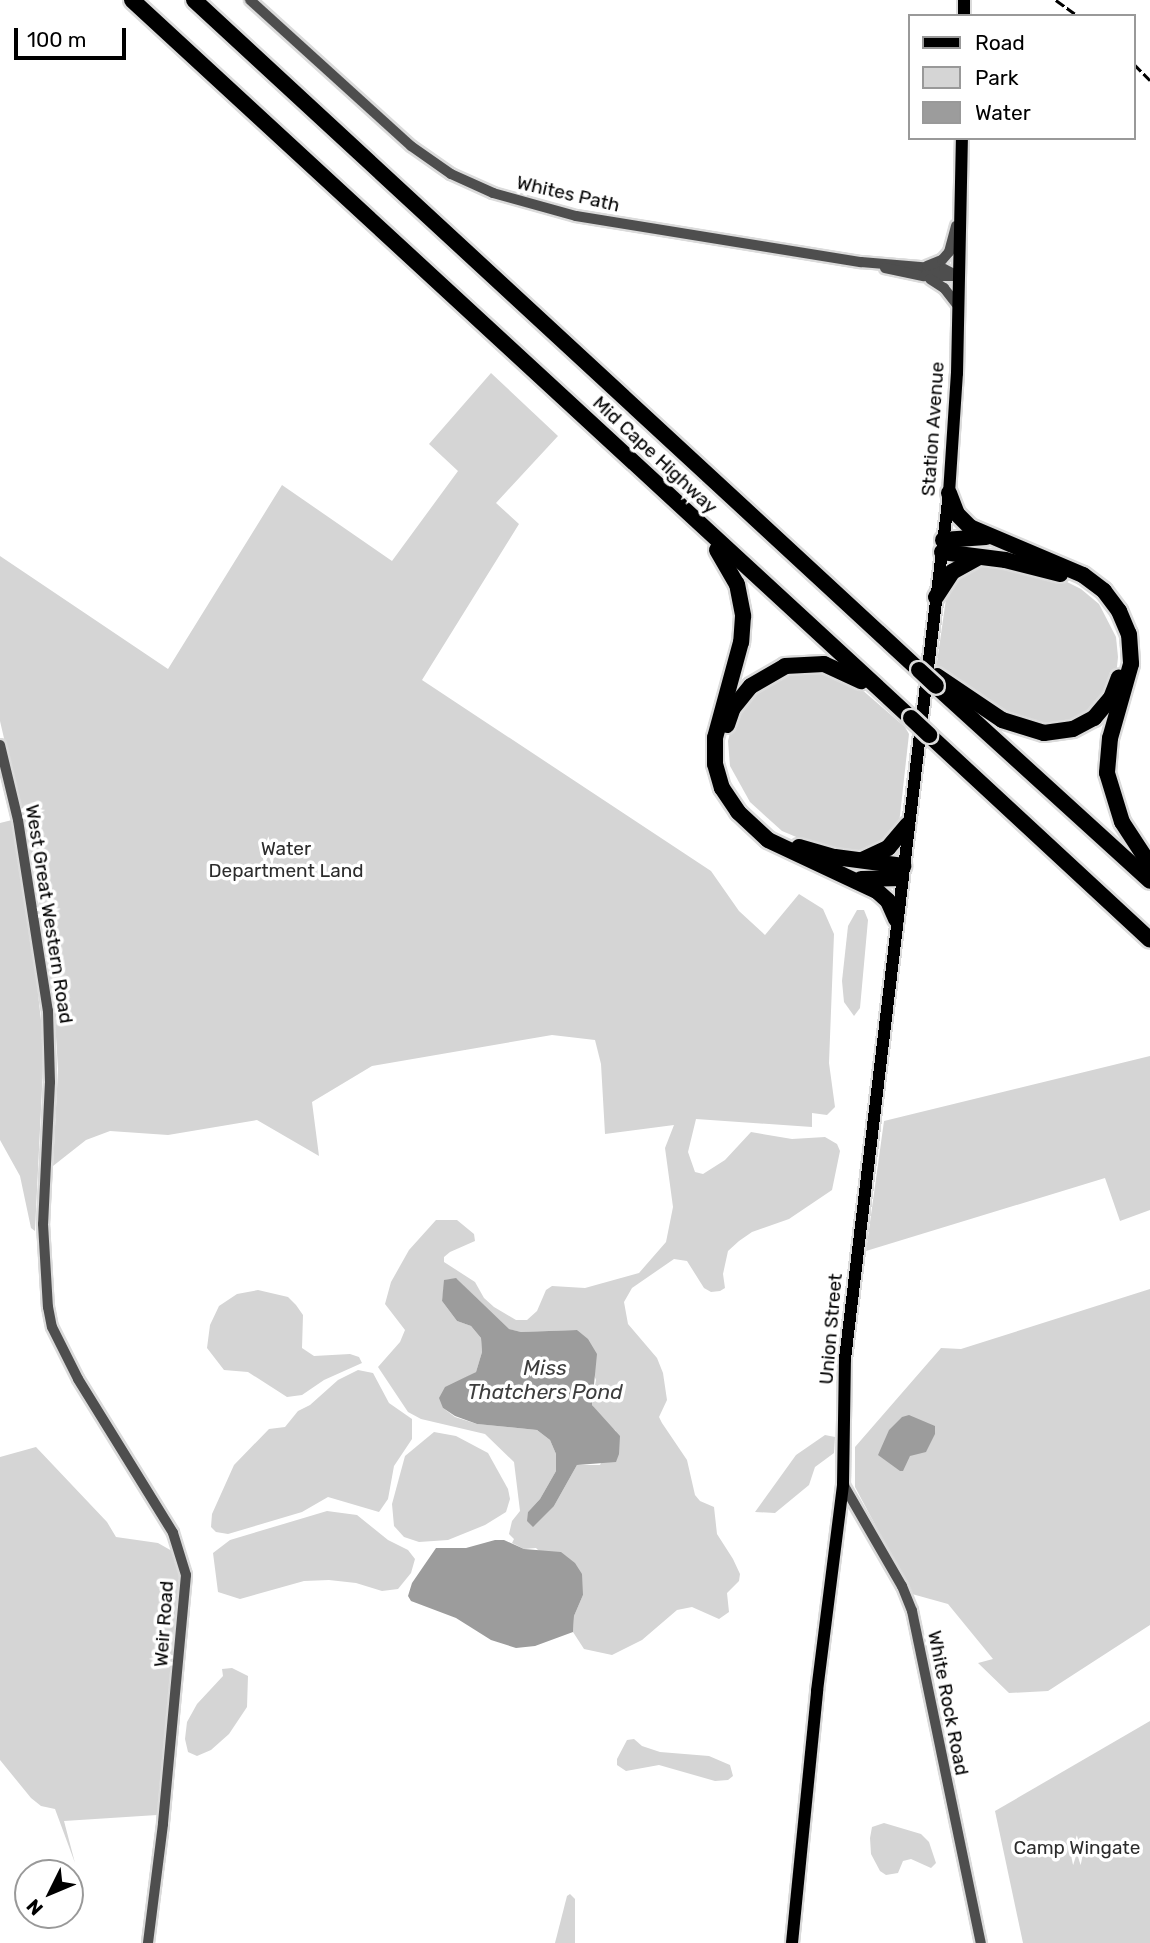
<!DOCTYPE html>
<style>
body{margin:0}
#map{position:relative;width:1150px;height:1943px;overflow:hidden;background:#fff;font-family:Rubik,sans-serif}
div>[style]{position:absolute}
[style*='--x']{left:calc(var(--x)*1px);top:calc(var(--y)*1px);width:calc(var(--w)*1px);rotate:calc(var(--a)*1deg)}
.green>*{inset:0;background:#d5d5d5}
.water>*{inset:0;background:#9c9c9c}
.roads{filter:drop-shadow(2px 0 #dbdbdb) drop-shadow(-2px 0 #dbdbdb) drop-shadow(0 2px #dbdbdb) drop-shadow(0 -2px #dbdbdb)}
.minor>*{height:10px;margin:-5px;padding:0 5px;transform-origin:5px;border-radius:5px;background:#4e4e4e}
.major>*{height:12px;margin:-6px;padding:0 6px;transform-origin:6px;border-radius:6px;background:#000}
.highway>*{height:16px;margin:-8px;padding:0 8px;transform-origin:8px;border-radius:8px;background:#000}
.rail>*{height:2.5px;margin-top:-1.25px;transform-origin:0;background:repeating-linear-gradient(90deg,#000 0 10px,transparent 0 13.5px)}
.bridges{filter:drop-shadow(2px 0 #dbdbdb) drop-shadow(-2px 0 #dbdbdb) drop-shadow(0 2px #dbdbdb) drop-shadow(0 -2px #dbdbdb)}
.highway-bridge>*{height:16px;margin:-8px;padding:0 8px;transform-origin:8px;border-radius:8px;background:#000}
span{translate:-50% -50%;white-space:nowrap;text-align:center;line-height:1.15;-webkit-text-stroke:7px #fff;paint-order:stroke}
.street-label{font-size:19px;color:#000}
.park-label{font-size:19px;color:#2c2c2c}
.water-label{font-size:21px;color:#3d3d3d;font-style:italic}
.legend{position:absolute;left:908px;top:14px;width:228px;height:126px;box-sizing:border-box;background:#fff;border:2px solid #999;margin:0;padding:9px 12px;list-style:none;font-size:21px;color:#000}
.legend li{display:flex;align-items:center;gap:14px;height:35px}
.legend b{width:35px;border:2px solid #999}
.north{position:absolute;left:14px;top:1859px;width:70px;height:70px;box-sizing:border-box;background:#fff;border:2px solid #999;border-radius:50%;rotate:227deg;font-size:19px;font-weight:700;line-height:28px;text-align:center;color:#000}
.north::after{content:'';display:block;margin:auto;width:24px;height:32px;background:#000;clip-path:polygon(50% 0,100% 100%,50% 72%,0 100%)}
.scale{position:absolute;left:14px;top:28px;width:112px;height:32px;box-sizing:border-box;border:4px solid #000;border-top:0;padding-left:9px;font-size:21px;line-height:24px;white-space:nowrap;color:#000;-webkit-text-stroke:5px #fff;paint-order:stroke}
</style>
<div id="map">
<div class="green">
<div style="clip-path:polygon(evenodd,491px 373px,558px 436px,496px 503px,519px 524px,422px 680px,711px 871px,739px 911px,765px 935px,799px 894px,823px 909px,834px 934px,829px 1063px,835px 1107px,827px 1115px,812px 1113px,812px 1127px,696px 1119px,688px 1152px,695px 1172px,703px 1174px,725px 1160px,751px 1132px,792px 1139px,825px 1137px,837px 1144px,840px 1151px,832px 1190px,789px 1219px,752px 1232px,739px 1241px,728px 1251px,723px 1274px,725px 1288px,720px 1291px,711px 1292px,704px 1288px,687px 1261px,674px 1259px,632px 1288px,624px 1302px,628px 1324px,657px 1358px,663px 1373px,667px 1400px,659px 1417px,662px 1423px,687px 1460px,695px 1495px,700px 1501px,714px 1507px,717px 1534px,733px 1559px,740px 1574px,739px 1581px,727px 1593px,729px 1612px,719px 1619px,692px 1607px,677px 1610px,642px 1640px,612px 1655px,584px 1649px,573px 1632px,574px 1616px,583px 1595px,536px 1548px,524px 1549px,512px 1543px,514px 1539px,509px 1534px,512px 1521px,520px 1511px,514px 1462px,485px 1434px,421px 1419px,408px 1412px,378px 1367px,400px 1342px,405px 1330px,385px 1304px,391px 1282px,409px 1250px,436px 1220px,457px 1220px,474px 1234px,475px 1241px,450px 1252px,444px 1257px,444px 1262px,475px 1282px,484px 1298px,494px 1307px,516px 1320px,527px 1320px,537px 1311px,546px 1290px,552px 1286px,585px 1288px,639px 1273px,666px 1242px,673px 1207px,665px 1148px,674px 1125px,605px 1134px,601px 1064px,595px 1040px,552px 1035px,372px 1066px,312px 1102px,319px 1156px,257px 1120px,168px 1135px,110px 1131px,86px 1140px,53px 1166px,58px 1069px,54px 1004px,34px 868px,0 721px,0 556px,168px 669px,282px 485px,392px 561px,458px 471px,429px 444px,491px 373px,457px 1279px,508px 1329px,521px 1332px,577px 1330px,596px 1380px,592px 1405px,604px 1422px,616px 1431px,600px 1465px,577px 1465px,554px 1506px,528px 1512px,540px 1499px,556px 1471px,556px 1454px,550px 1440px,537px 1430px,477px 1424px,455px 1417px,443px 1408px,461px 1380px,476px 1372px,482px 1352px,481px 1338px,471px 1326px,457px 1321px,442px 1301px,445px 1280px,457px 1279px)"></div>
<div style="clip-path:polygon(982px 561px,1055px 576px,1081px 589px,1099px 604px,1116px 637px,1118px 657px,1116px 676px,1094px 712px,1059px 729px,1017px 722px,936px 669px,948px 585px,955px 576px)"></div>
<div style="clip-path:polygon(810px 668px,853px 682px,905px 727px,909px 734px,899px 824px,877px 850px,856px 853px,825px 849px,782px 831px,750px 802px,730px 766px,728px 741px,734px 717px,746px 696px,783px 671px)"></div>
<div style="clip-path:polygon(12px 820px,32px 938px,44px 1048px,35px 1231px,31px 1228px,20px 1176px,0 1140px,0 823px)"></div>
<div style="clip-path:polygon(857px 910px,864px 910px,868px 920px,860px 1008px,854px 1016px,844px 1002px,842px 981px,848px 926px)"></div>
<div style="clip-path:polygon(1150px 1056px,1150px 1210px,1120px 1221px,1105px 1178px,866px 1251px,884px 1121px)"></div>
<div style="clip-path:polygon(1150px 1289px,1150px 1625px,1048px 1691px,1009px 1693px,978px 1663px,993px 1659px,948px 1604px,912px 1594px,855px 1487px,855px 1447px,941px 1348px,961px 1349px)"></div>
<div style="clip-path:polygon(258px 1290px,288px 1297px,296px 1305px,303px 1315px,302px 1348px,314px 1356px,350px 1354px,359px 1357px,362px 1363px,324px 1380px,302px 1395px,287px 1397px,248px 1372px,224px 1370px,207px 1348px,210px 1325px,219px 1306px,237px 1294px)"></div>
<div style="clip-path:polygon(358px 1370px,373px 1373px,389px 1403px,412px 1419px,412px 1439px,394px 1466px,388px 1499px,379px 1512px,328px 1497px,302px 1512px,228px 1534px,216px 1532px,211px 1527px,212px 1514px,234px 1465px,269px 1429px,285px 1427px,298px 1411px,310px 1405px,338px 1380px)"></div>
<div style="clip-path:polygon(434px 1432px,456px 1436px,488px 1453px,508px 1489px,510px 1499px,506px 1512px,485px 1525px,448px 1540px,419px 1542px,404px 1537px,394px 1526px,392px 1504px,405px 1456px)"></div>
<div style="clip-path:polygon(825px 1435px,835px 1437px,834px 1453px,815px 1467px,809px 1485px,775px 1513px,755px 1512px,796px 1455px)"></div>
<div style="clip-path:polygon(36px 1447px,107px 1522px,116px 1537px,158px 1543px,172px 1551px,180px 1579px,157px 1815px,64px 1821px,75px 1863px,55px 1809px,41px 1806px,31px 1798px,0 1760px,0 1457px)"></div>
<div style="clip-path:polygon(327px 1511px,357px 1515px,388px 1540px,408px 1550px,415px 1559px,411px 1573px,398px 1589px,382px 1591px,356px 1583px,329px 1580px,304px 1581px,240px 1599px,218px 1592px,213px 1553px,230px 1540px)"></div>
<div style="clip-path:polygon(232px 1668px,248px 1676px,247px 1707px,229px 1734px,211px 1750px,197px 1756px,188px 1752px,185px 1739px,187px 1722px,197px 1704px,223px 1676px,222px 1669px)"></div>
<div style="clip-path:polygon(1150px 1721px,1150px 1943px,1023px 1943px,995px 1811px)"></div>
<div style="clip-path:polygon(634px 1739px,642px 1746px,660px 1752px,709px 1756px,730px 1765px,733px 1776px,728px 1780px,715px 1781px,659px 1765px,626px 1771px,617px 1765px,617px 1759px,627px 1740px)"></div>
<div style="clip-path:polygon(884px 1823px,921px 1834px,929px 1842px,936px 1863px,931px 1868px,911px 1859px,903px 1861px,898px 1873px,886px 1875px,880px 1871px,871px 1854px,870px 1838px,872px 1827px)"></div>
<div style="clip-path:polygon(570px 1894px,575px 1899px,575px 1943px,555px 1943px,567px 1896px)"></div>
</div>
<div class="water">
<div style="clip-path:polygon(456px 1278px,509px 1329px,521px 1332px,577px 1330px,588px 1339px,597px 1354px,592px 1405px,620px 1436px,619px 1454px,616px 1462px,577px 1465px,554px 1506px,533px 1527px,527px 1521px,528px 1512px,540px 1499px,556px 1471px,556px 1454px,550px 1440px,537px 1430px,477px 1424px,455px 1416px,443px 1408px,439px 1398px,445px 1387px,476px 1372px,482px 1352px,481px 1338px,471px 1326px,457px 1321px,442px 1301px,444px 1280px)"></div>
<div style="clip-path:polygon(909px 1415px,935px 1426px,935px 1434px,926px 1452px,910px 1456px,903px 1471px,900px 1471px,878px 1455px,889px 1430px,902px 1417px)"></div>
<div style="clip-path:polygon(495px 1540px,504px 1540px,524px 1549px,561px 1552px,575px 1563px,582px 1574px,583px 1595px,574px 1616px,573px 1632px,535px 1646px,516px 1648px,491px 1640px,456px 1618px,411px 1601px,408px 1596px,412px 1583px,436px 1548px,466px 1548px)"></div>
</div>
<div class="roads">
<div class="minor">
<div style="--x:250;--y:0;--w:217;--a:42.2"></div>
<div style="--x:411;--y:146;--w:49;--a:35"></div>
<div style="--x:451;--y:174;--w:46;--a:24.3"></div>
<div style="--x:493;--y:193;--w:86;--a:15.5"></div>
<div style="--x:576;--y:216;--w:289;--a:9.2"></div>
<div style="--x:861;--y:262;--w:83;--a:4.8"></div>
<div style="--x:944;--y:269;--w:16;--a:27"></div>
<div style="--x:927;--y:266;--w:16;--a:-22"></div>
<div style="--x:942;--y:260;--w:11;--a:-49"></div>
<div style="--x:949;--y:252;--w:27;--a:-75"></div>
<div style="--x:885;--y:268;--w:40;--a:12"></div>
<div style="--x:924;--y:276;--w:34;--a:0"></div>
<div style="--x:930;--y:279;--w:17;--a:33"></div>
<div style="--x:944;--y:288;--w:23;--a:52"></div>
<div style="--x:0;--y:745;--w:77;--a:76.5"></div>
<div style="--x:18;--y:820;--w:193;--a:81.1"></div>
<div style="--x:48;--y:1011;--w:71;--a:88.4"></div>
<div style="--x:50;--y:1082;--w:142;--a:92.8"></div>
<div style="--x:43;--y:1224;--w:83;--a:86.6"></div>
<div style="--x:48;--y:1307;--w:20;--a:79"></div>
<div style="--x:52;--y:1327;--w:58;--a:63.4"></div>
<div style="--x:78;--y:1379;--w:181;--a:58.3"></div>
<div style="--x:173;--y:1533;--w:44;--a:72.8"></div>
<div style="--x:186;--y:1575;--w:250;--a:95.3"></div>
<div style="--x:163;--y:1824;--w:120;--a:97.2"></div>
<div style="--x:843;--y:1484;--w:118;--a:60"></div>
<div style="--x:902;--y:1586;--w:27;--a:68"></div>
<div style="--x:912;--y:1611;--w:339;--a:78.3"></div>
</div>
<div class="major">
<div style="--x:964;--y:16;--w:16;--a:-90"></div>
<div style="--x:792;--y:1943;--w:253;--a:-84.3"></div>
<div style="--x:817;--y:1691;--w:209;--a:-82.8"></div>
<div style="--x:843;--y:1484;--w:125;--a:-89.1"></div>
<div style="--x:845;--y:1359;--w:872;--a:-83.15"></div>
<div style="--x:949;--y:493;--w:120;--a:-86.2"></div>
<div style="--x:957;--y:373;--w:235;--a:-88.8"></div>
</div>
<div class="highway">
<div style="--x:132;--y:0;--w:1059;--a:42.67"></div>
<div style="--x:194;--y:0;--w:987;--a:42.74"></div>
<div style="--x:949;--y:493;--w:22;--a:69"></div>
<div style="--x:957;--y:514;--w:18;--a:45"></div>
<div style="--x:970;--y:527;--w:123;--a:23"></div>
<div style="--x:1083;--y:575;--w:26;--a:37"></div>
<div style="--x:1104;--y:591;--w:25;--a:53"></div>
<div style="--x:1119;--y:611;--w:25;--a:67"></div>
<div style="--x:1129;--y:634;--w:30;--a:86"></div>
<div style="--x:1131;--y:664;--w:77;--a:105.8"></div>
<div style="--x:1110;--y:738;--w:35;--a:95"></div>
<div style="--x:1107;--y:773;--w:51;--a:73"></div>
<div style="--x:1122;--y:822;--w:51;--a:56.9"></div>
<div style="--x:943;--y:540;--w:43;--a:-4"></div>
<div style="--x:717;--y:550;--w:39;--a:60"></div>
<div style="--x:737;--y:584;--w:33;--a:79"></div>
<div style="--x:743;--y:616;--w:26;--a:94"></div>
<div style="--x:741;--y:642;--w:99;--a:105.2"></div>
<div style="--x:715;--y:738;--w:26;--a:90"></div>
<div style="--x:715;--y:764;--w:25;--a:74"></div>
<div style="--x:722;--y:788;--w:29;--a:56"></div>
<div style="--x:738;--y:812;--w:41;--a:43"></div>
<div style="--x:768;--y:840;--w:120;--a:25.1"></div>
<div style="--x:877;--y:891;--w:15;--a:42"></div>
<div style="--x:888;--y:901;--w:20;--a:66"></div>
<div style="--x:942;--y:552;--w:64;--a:7.2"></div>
<div style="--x:1005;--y:560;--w:57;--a:14.3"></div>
<div style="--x:936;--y:597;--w:30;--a:-57"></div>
<div style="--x:952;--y:572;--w:31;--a:-29"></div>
<div style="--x:937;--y:676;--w:78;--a:34.1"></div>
<div style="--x:1002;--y:720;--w:44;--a:17.2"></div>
<div style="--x:1044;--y:733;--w:29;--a:-8"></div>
<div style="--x:1073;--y:729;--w:24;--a:-28"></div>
<div style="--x:1094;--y:718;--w:26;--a:-50"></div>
<div style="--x:1111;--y:698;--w:22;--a:-69"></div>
<div style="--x:937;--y:687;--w:288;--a:42.3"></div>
<div style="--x:727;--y:725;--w:18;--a:-71"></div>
<div style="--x:733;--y:708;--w:28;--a:-51"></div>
<div style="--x:751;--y:686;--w:39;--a:-30"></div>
<div style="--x:785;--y:666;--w:39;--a:-3"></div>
<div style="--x:824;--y:664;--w:41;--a:24.7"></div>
<div style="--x:929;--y:735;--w:301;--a:42.8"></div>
<div style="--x:799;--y:847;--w:37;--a:16"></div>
<div style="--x:835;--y:857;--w:69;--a:7.5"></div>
<div style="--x:862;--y:860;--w:29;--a:-25"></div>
<div style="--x:888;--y:848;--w:30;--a:-50"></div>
<div style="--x:861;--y:879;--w:40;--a:-1.4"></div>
</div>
</div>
<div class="rail">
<div style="--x:1056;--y:0;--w:27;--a:36"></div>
<div style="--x:1134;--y:64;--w:23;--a:45"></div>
</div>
<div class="bridges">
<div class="highway-bridge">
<div style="--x:919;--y:670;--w:23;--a:43"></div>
<div style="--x:911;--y:718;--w:25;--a:43"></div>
</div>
</div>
<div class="street-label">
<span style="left:568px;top:194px;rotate:13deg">Whites Path</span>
<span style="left:933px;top:429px;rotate:-86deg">Station Avenue</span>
<span style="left:655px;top:455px;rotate:43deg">Mid Cape Highway</span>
<span style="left:49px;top:914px;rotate:81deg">West Great Western Road</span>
<span style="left:831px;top:1329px;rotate:-85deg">Union Street</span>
<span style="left:164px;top:1624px;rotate:-86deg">Weir Road</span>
<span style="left:948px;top:1703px;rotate:79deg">White Rock Road</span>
</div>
<div class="park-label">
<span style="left:286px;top:860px">Water<br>Department Land</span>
<span style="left:1077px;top:1848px">Camp Wingate</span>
</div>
<div class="water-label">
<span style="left:545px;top:1380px">Miss<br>Thatchers Pond</span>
</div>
<ul class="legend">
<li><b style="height:9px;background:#000"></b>Road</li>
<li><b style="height:19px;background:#d5d5d5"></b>Park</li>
<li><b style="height:19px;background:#9c9c9c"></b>Water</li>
</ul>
<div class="north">N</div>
<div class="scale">100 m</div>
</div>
